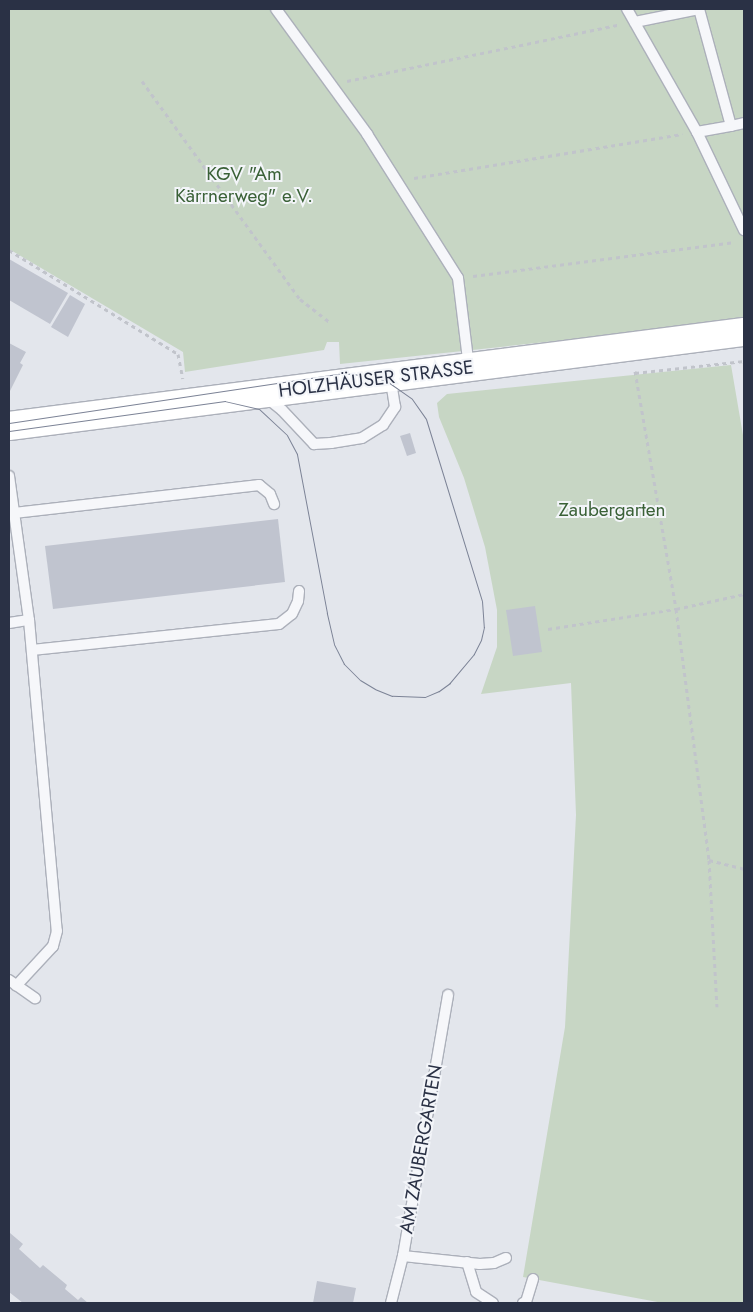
<!DOCTYPE html>
<meta charset="utf-8">
<style>
body{margin:0}
#map{position:relative;width:753px;height:1312px;overflow:hidden;background:#e3e6ec;font-family:Jost,sans-serif}
div>[style]{position:absolute}
[style*='--x']{left:calc(var(--x)*1px);top:calc(var(--y)*1px);width:calc(var(--w)*1px);rotate:calc(var(--a)*1deg)}
.green>*{inset:0;background:#c7d6c4}
.building>*{inset:0;background:#c0c4cf}
.path>*{height:3px;margin-top:-1.5px;transform-origin:0;background:repeating-linear-gradient(90deg,#c1c4cb 0 4px,transparent 0 8px)}
.roads{filter:drop-shadow(1px 0 #acb0ba) drop-shadow(-1px 0 #acb0ba) drop-shadow(0 1px #acb0ba) drop-shadow(0 -1px #acb0ba)}
.service>*{height:10px;margin:-5px;padding:0 5px;transform-origin:5px;border-radius:5px;background:#f6f7fa}
.secondary>*{height:28px;margin:-14px;padding:0 14px;transform-origin:14px;border-radius:14px;background:#fff}
.tram>*{height:1px;margin:-0.5px;padding:0 0.5px;transform-origin:0.5px;border-radius:0.5px;background:#7c8396}
span{translate:-50% -50%;white-space:nowrap;text-align:center;line-height:1.15;-webkit-text-stroke:4px #f3f5f9;paint-order:stroke}
.park-label{font-size:19px;color:#3a6137}
.street-label{font-size:19px;color:#2a3145}
.frame{position:absolute;inset:0;border:10px solid #2a3145;pointer-events:none}
</style>
<div id="map">
<div class="green">
<div style="clip-path:polygon(9px 9px,744px 9px,744px 321px,340px 364px,339px 342px,327px 342px,324px 350px,185px 372px,183px 352px,9px 249px)"></div>
<div style="clip-path:polygon(731px 365px,744px 441px,744px 1303px,663px 1303px,523px 1277px,565px 1027px,576px 815px,571px 683px,481px 694px,497px 647px,497px 610px,485px 547px,464px 478px,439px 417px,437px 403px,447px 394px)"></div>
</div>
<div class="building">
<div style="clip-path:polygon(9px 259px,68px 293px,50px 324px,9px 300px)"></div>
<div style="clip-path:polygon(70px 295px,85px 304px,68px 337px,51px 327px)"></div>
<div style="clip-path:polygon(9px 343px,26px 352px,20px 363px,23px 365px,9px 393px)"></div>
<div style="clip-path:polygon(410px 433px,416px 453px,407px 456px,400px 436px)"></div>
<div style="clip-path:polygon(278px 519px,285px 582px,53px 609px,45px 546px)"></div>
<div style="clip-path:polygon(535px 606px,542px 652px,513px 656px,506px 610px)"></div>
<div style="clip-path:polygon(10px 1233px,23px 1244px,19px 1249px,40px 1268px,43px 1265px,67px 1285px,65px 1289px,78px 1300px,81px 1297px,88px 1303px,23px 1303px,9px 1292px)"></div>
<div style="clip-path:polygon(317px 1281px,356px 1288px,353px 1303px,313px 1303px)"></div>
</div>
<div class="path">
<div style="--x:142;--y:81;--w:269;--a:54.1"></div>
<div style="--x:300;--y:299;--w:37;--a:38"></div>
<div style="--x:347;--y:81;--w:277;--a:-11.7"></div>
<div style="--x:414;--y:178;--w:272;--a:-9.3"></div>
<div style="--x:9;--y:250;--w:198;--a:31.6"></div>
<div style="--x:178;--y:354;--w:25;--a:79"></div>
<div style="--x:473;--y:276;--w:264;--a:-7.4"></div>
<div style="--x:635;--y:371;--w:242;--a:80.2"></div>
<div style="--x:676;--y:609;--w:253;--a:82.5"></div>
<div style="--x:709;--y:860;--w:147;--a:86.9"></div>
<div style="--x:635;--y:373;--w:110;--a:-6.3"></div>
<div style="--x:548;--y:629;--w:130;--a:-8.9"></div>
<div style="--x:676;--y:609;--w:70;--a:-12.4"></div>
<div style="--x:709;--y:860;--w:36;--a:14"></div>
</div>
<div class="roads">
<div class="service">
<div style="--x:276;--y:9;--w:155;--a:53.9"></div>
<div style="--x:367;--y:134;--w:170;--a:57.7"></div>
<div style="--x:458;--y:278;--w:90;--a:83"></div>
<div style="--x:627;--y:9;--w:142;--a:60.4"></div>
<div style="--x:697;--y:132;--w:109;--a:64.4"></div>
<div style="--x:699;--y:9;--w:121;--a:74.7"></div>
<div style="--x:731;--y:126;--w:13;--a:-13"></div>
<div style="--x:635;--y:22;--w:65;--a:-11.5"></div>
<div style="--x:697;--y:132;--w:35;--a:-10"></div>
<div style="--x:267;--y:398;--w:19;--a:39"></div>
<div style="--x:282;--y:410;--w:47;--a:46.7"></div>
<div style="--x:314;--y:444;--w:17;--a:-3"></div>
<div style="--x:331;--y:443;--w:31;--a:-9"></div>
<div style="--x:362;--y:438;--w:25;--a:-32"></div>
<div style="--x:383;--y:425;--w:22;--a:-56"></div>
<div style="--x:395;--y:407;--w:30;--a:-99"></div>
<div style="--x:9;--y:476;--w:145;--a:82.1"></div>
<div style="--x:29;--y:620;--w:312;--a:84.9"></div>
<div style="--x:57;--y:931;--w:16;--a:105"></div>
<div style="--x:53;--y:946;--w:54;--a:132.8"></div>
<div style="--x:14;--y:513;--w:247;--a:-6.5"></div>
<div style="--x:259;--y:485;--w:14;--a:39"></div>
<div style="--x:270;--y:494;--w:11;--a:68"></div>
<div style="--x:9;--y:623;--w:20;--a:-9"></div>
<div style="--x:32;--y:650;--w:248;--a:-6"></div>
<div style="--x:279;--y:624;--w:16;--a:-38"></div>
<div style="--x:292;--y:614;--w:14;--a:-65"></div>
<div style="--x:298;--y:601;--w:10;--a:-84"></div>
<div style="--x:9;--y:980;--w:32;--a:35"></div>
<div style="--x:403;--y:1256;--w:77;--a:5.9"></div>
<div style="--x:480;--y:1264;--w:14;--a:-4"></div>
<div style="--x:494;--y:1263;--w:13;--a:-23"></div>
<div style="--x:467;--y:1262;--w:31;--a:73"></div>
<div style="--x:476;--y:1292;--w:20;--a:33"></div>
<div style="--x:391;--y:1303;--w:49;--a:-75.7"></div>
<div style="--x:403;--y:1256;--w:265;--a:-80.2"></div>
<div style="--x:523;--y:1303;--w:3;--a:-18"></div>
<div style="--x:526;--y:1302;--w:24;--a:-73"></div>
</div>
<div class="secondary">
<div style="--x:9;--y:426;--w:741;--a:-7.29"></div>
</div>
</div>
<div class="tram">
<div style="--x:9;--y:423;--w:337;--a:-8.5"></div>
<div style="--x:342;--y:373;--w:31;--a:6"></div>
<div style="--x:373;--y:376;--w:16;--a:22"></div>
<div style="--x:388;--y:382;--w:29;--a:35"></div>
<div style="--x:412;--y:399;--w:24;--a:55"></div>
<div style="--x:426;--y:419;--w:190;--a:72.9"></div>
<div style="--x:482;--y:601;--w:26;--a:86"></div>
<div style="--x:484;--y:627;--w:13;--a:103"></div>
<div style="--x:481;--y:640;--w:16;--a:117"></div>
<div style="--x:474;--y:654;--w:38;--a:130"></div>
<div style="--x:450;--y:683;--w:14;--a:144"></div>
<div style="--x:439;--y:691;--w:15;--a:157"></div>
<div style="--x:425;--y:697;--w:33;--a:-178"></div>
<div style="--x:392;--y:696;--w:18;--a:-158"></div>
<div style="--x:375;--y:689;--w:17;--a:-149"></div>
<div style="--x:360;--y:680;--w:23;--a:-135"></div>
<div style="--x:344;--y:664;--w:22;--a:-117"></div>
<div style="--x:334;--y:644;--w:32;--a:-103"></div>
<div style="--x:327;--y:613;--w:162;--a:-100.7"></div>
<div style="--x:297;--y:454;--w:21;--a:-118"></div>
<div style="--x:287;--y:435;--w:38;--a:-137"></div>
<div style="--x:259;--y:409;--w:35;--a:-167"></div>
<div style="--x:225;--y:401;--w:218;--a:172.1"></div>
</div>
<div class="park-label">
<span style="left:244px;top:185px">KGV "Am<br>Kärrnerweg" e.V.</span>
<span style="left:612px;top:510px">Zaubergarten</span>
</div>
<div class="street-label">
<span style="left:376px;top:379px;rotate:-7deg">HOLZHÄUSER STRASSE</span>
<span style="left:421px;top:1149px;rotate:-80deg">AM ZAUBERGARTEN</span>
</div>
<div class="frame"></div>
</div>
